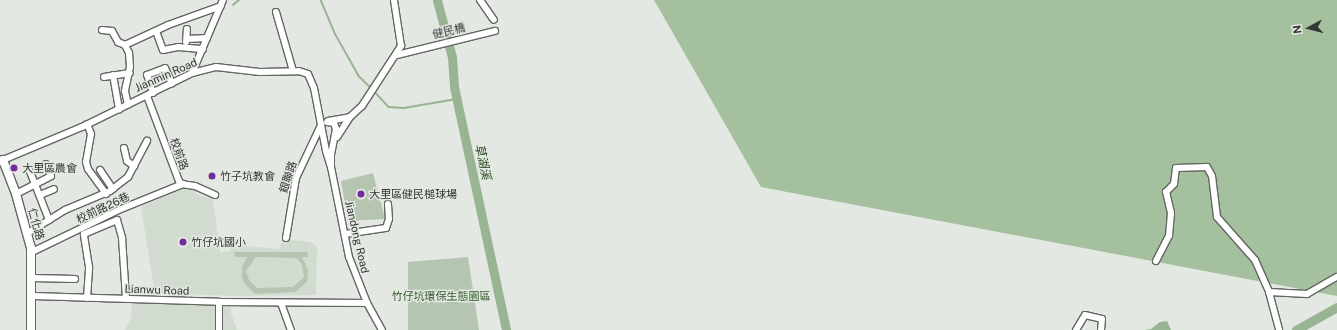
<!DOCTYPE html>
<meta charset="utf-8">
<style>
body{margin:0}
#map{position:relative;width:1337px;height:330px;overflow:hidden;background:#e3e8e2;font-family:"Public Sans","Noto Sans TC",sans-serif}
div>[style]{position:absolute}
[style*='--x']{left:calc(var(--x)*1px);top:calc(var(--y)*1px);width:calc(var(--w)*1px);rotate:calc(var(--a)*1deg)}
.built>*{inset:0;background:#d2dbd0}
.green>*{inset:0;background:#b5c5b1}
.forest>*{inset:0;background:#a5c09e}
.water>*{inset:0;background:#99b492}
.stream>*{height:1.5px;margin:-0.75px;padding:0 0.75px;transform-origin:0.75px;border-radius:0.75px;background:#99b492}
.river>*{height:9px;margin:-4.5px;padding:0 4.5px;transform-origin:4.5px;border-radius:4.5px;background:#99b492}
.roads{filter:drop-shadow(1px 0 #626661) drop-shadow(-1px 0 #626661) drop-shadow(0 1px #626661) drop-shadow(0 -1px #626661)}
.minor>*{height:6px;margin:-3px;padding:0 3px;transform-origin:3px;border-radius:3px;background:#fff}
.major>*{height:8px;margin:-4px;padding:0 4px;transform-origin:4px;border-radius:4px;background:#fff}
.dots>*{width:11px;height:11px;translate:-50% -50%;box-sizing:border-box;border:2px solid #e3e8e2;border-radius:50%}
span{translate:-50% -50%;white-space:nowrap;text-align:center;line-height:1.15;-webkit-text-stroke:3px #e3e8e2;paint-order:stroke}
.street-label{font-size:11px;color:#343634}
.poi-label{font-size:11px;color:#343634}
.left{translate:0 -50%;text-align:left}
.park-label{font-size:11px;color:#355a2b}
.water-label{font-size:12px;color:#254a1b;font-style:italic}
.north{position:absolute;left:1289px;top:8px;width:40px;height:40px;-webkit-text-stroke:3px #e3e8e2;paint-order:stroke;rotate:263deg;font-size:11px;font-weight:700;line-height:16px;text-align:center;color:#343634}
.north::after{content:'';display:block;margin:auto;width:14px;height:18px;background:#343634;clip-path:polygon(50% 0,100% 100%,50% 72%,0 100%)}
</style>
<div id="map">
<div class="built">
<div style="clip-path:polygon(180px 189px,192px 189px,197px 191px,196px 194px,213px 199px,220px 252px,231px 251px,230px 246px,234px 245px,280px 249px,281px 242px,286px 243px,286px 239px,310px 242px,317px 246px,316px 295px,235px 296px,155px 293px,141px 207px)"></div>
<div style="clip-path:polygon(132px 302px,231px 305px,231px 313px,237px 330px,125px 330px,131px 319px)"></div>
</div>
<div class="green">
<div style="clip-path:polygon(373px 173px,385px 219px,348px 221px,341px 181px)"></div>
<div style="clip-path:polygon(evenodd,234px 252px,307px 252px,308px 257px,302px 257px,308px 270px,307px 282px,295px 292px,255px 294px,244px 283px,242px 277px,242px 267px,247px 257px,235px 257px,234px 252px,256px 257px,297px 258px,302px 265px,304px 277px,293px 287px,257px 288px,249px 280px,246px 271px,256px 257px)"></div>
<div style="clip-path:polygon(468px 257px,479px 330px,408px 330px,408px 262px)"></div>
</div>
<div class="forest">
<div style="clip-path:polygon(654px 0,1337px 0,1337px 296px,761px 187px)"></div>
</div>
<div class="water">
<div style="clip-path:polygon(1167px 321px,1171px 330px,1145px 330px,1151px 329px,1160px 322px)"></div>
</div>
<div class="stream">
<div style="--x:321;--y:0;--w:38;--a:67"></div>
<div style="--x:336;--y:35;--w:47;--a:60.7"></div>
<div style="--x:359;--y:76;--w:17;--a:45"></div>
<div style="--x:233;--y:5;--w:8;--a:-40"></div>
<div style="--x:374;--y:91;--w:22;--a:47"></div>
<div style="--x:389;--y:107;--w:15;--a:4"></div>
<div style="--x:404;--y:108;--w:53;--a:-9.8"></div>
</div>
<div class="river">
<div style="--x:437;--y:0;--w:59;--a:75.3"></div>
<div style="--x:452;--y:57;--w:30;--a:86"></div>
<div style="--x:454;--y:87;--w:249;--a:77.9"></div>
<div style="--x:1296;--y:330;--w:47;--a:-29.3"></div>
</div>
<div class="roads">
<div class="minor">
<div style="--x:480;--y:0;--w:24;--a:55"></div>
<div style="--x:276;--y:12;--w:61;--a:73.9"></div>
<div style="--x:102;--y:30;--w:10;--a:6"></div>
<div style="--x:112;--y:31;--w:13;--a:61"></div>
<div style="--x:118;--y:42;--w:8;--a:23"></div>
<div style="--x:125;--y:45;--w:9;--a:63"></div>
<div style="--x:129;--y:53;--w:14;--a:86"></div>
<div style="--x:130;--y:67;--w:25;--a:102"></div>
<div style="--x:125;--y:91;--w:14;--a:78"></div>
<div style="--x:156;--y:31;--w:20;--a:70"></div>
<div style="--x:163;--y:50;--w:15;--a:-11"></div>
<div style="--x:178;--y:47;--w:25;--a:5"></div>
<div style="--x:187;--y:39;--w:20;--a:-3"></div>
<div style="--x:186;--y:42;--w:13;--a:-86"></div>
<div style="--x:125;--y:45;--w:47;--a:-24.9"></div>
<div style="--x:168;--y:25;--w:56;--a:-19.7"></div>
<div style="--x:397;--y:55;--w:101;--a:-13.8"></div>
<div style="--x:192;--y:73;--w:79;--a:-67"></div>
<div style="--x:113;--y:75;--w:35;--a:80"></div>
<div style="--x:104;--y:77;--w:26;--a:-9"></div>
<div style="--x:153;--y:93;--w:19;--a:-108"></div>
<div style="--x:147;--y:75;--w:19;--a:-21"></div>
<div style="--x:165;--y:68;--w:17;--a:66"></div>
<div style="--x:147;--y:96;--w:91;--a:69.4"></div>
<div style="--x:179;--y:181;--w:4;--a:56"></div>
<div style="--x:181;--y:184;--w:14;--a:8"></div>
<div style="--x:195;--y:186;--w:22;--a:24"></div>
<div style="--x:328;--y:121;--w:22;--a:-10"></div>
<div style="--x:327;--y:122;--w:7;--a:8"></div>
<div style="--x:334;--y:123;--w:6;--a:72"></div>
<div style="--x:336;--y:129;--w:25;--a:101"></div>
<div style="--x:331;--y:154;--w:13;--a:90"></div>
<div style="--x:331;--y:167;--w:92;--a:78.7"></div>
<div style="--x:349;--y:257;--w:49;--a:68.6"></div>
<div style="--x:367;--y:303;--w:31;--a:61"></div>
<div style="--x:87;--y:124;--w:11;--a:68"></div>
<div style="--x:91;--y:134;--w:28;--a:100"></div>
<div style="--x:86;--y:162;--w:7;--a:74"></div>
<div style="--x:88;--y:169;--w:31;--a:54"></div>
<div style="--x:337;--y:137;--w:24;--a:-57"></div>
<div style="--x:350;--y:117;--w:16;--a:-43"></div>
<div style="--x:362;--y:106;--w:72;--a:-57"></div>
<div style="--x:401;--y:46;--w:47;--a:-98.7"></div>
<div style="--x:124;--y:148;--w:13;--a:77"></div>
<div style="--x:127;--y:161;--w:9;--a:36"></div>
<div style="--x:3;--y:160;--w:86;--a:-22.7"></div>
<div style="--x:82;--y:127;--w:123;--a:-26.1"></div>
<div style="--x:192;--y:73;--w:25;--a:-14"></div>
<div style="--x:216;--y:67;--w:44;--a:6.5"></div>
<div style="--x:260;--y:72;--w:39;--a:-1"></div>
<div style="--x:299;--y:71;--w:9;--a:18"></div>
<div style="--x:308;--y:74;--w:15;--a:67"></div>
<div style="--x:314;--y:88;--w:64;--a:79.2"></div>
<div style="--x:326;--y:151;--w:17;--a:73"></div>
<div style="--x:29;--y:169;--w:55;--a:68.6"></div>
<div style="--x:100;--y:170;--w:23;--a:56"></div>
<div style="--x:16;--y:194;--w:39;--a:-27"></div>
<div style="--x:51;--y:176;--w:13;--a:-113"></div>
<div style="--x:40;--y:195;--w:15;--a:-23"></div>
<div style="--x:28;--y:233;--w:44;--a:-31.9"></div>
<div style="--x:65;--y:210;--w:49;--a:-22.9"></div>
<div style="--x:110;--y:191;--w:23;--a:-38"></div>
<div style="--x:128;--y:177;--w:41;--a:-62.2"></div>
<div style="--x:345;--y:234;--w:41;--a:-8.3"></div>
<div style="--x:386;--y:228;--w:9;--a:-72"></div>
<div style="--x:389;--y:219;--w:15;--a:-94"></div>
<div style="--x:286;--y:238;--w:61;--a:-80.5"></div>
<div style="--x:296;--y:178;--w:59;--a:-64.7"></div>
<div style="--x:32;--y:252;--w:99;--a:-25.8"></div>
<div style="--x:121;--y:209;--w:67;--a:-22"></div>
<div style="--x:1156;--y:261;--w:28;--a:-63"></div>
<div style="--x:1169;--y:236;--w:23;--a:-85"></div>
<div style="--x:1171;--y:213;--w:22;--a:-103"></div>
<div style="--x:1166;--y:192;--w:11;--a:-45"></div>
<div style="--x:1174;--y:184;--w:16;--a:-83"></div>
<div style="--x:1176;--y:168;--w:31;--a:-2"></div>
<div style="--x:1207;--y:167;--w:10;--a:61"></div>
<div style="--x:1212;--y:176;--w:41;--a:83"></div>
<div style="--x:1217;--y:217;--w:57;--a:48.5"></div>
<div style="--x:1255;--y:260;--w:35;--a:66"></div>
<div style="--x:1269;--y:292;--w:39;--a:75"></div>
<div style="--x:33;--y:278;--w:42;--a:1.4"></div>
<div style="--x:1269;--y:292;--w:38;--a:3"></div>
<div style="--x:1307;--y:294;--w:34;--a:-30"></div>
<div style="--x:33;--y:296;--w:186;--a:1.8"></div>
<div style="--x:219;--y:302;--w:148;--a:0.4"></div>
<div style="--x:87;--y:298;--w:31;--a:-86"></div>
<div style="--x:89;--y:267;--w:33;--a:-99"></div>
<div style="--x:84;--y:234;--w:36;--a:-23"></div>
<div style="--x:117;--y:220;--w:19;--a:74"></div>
<div style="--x:122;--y:238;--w:61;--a:86.2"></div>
<div style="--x:281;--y:303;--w:29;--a:70"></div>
<div style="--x:219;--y:330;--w:28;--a:-90"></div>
<div style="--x:1076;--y:330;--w:17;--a:-59"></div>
<div style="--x:1085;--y:315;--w:17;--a:13"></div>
<div style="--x:1102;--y:319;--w:11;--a:95"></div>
</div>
<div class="major">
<div style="--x:0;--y:161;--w:3;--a:-18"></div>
<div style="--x:3;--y:160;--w:36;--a:69"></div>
<div style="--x:16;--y:194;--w:56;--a:74.5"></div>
<div style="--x:31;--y:248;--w:82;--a:90"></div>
</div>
</div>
<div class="dots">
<div style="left:14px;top:168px;background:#742b9f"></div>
<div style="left:212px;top:176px;background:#742b9f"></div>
<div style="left:361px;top:194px;background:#742b9f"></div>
<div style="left:183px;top:242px;background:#742b9f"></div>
</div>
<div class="street-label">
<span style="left:449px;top:31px;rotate:-13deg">健民橋</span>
<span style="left:166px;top:75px;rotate:-24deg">Jianmin Road</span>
<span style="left:179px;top:154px;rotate:70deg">校前路</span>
<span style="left:288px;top:177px;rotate:-72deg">銀聯路</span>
<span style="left:103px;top:208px;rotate:-25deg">校前路26巷</span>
<span style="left:36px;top:224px;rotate:74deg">仁化路</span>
<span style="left:357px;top:237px;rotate:77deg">Jiandong Road</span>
<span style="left:157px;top:290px;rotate:2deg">Lianwu Road</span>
</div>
<div class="poi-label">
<span class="left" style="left:22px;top:168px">大里區農會</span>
<span class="left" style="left:220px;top:176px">竹子坑教會</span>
<span class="left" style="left:369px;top:194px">大里區健民槌球場</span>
<span class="left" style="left:191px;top:242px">竹仔坑國小</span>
</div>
<div class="park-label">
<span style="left:441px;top:296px">竹仔坑環保生態園區</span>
</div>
<div class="water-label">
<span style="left:482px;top:162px;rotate:78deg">草湖溪</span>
</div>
<div class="north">N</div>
</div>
